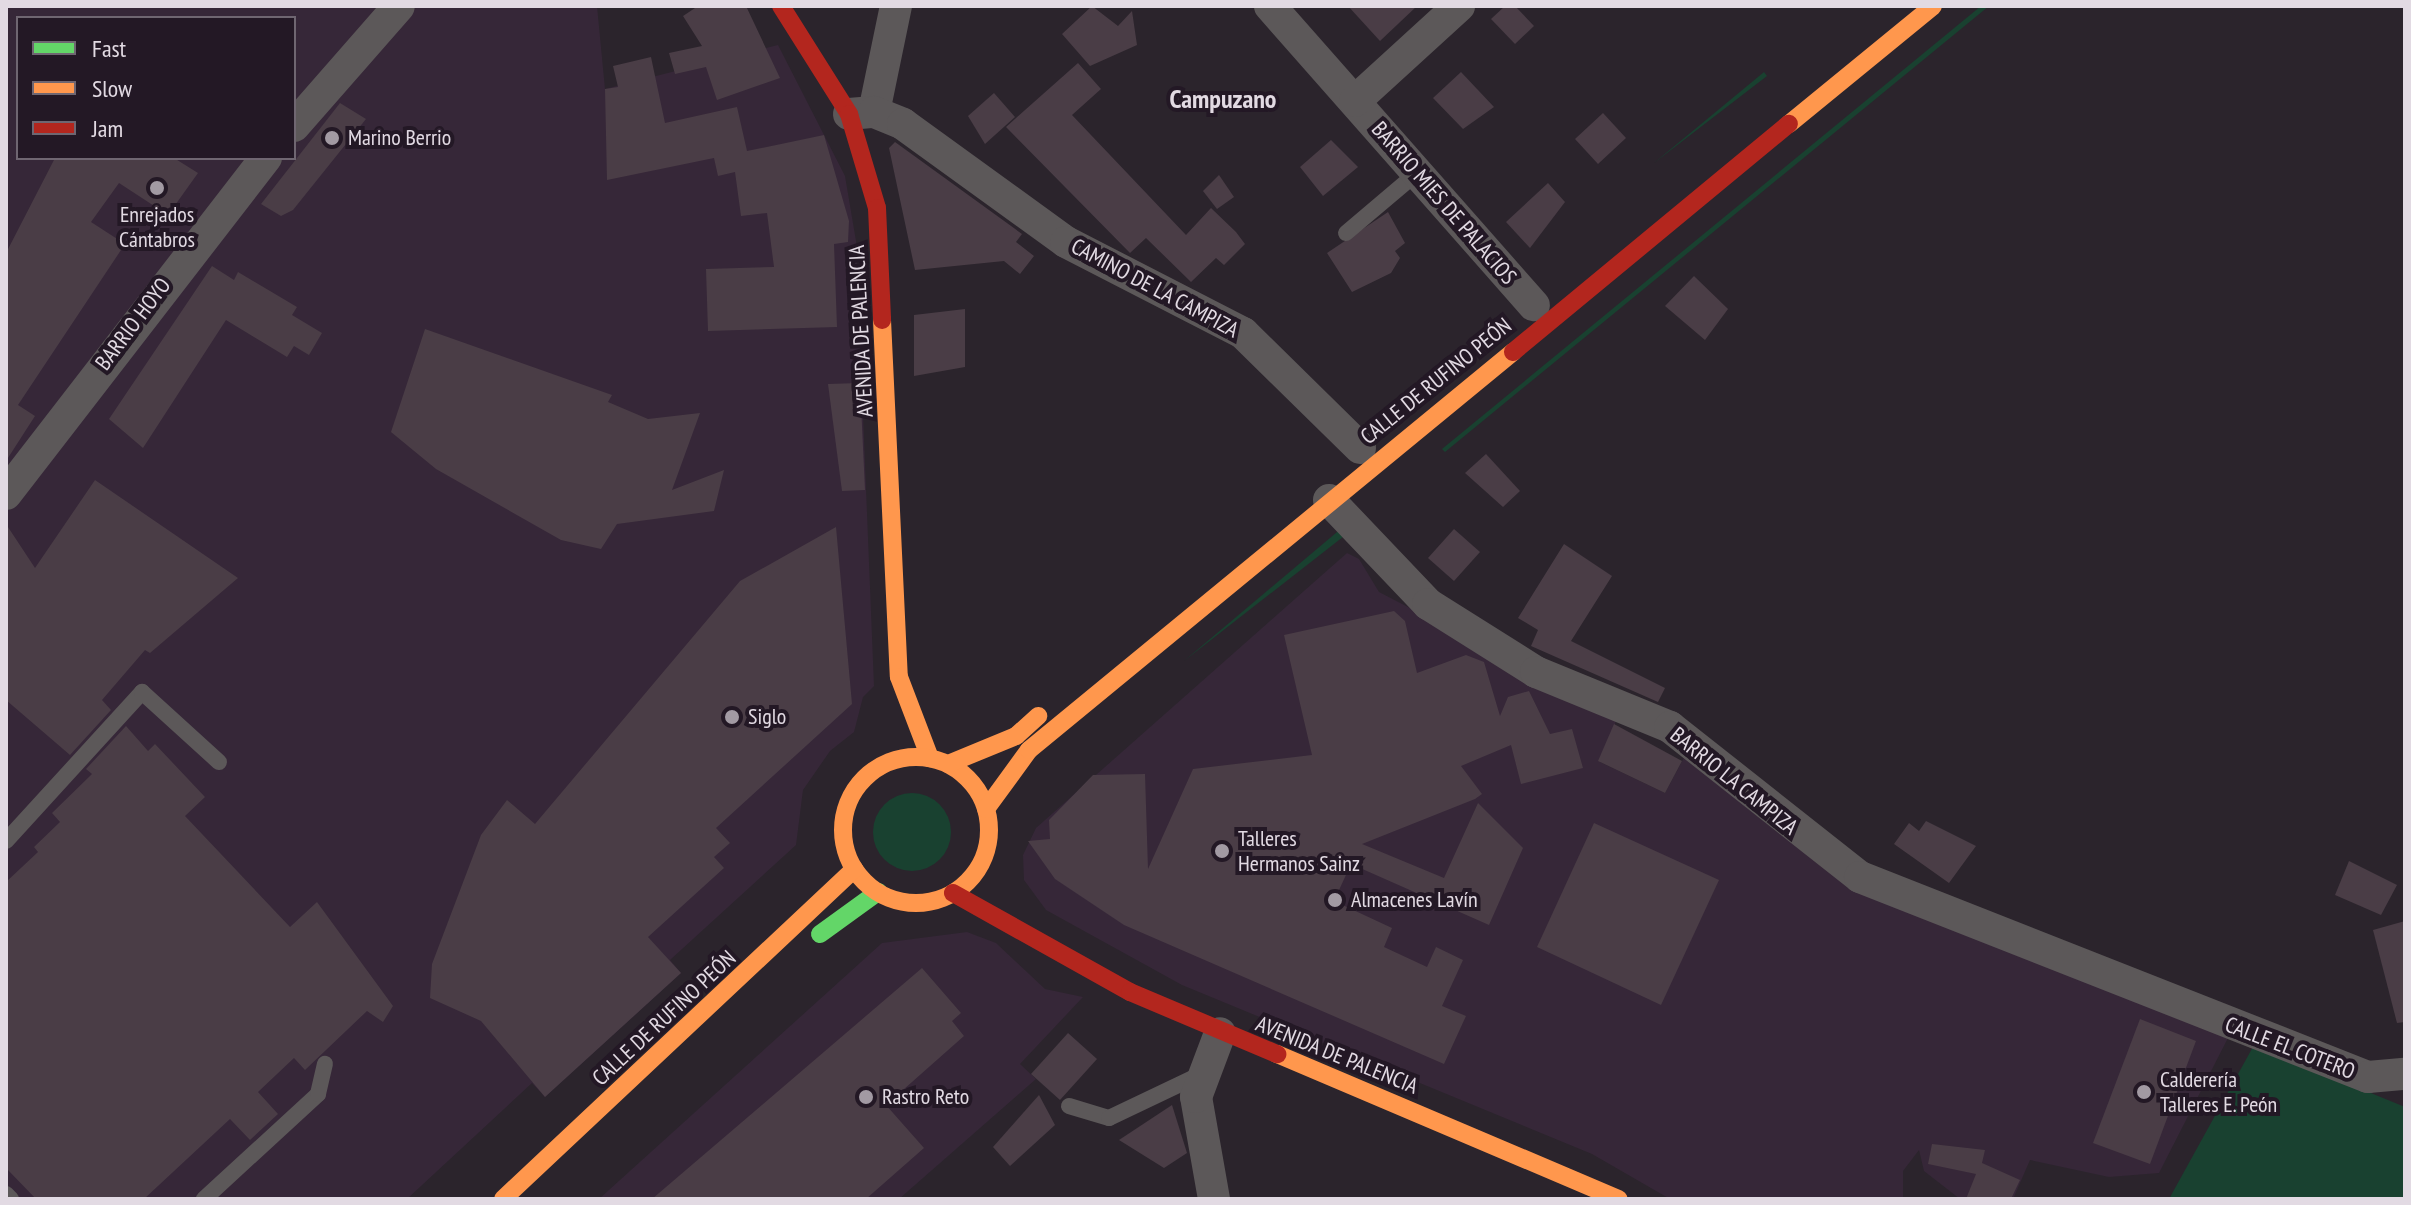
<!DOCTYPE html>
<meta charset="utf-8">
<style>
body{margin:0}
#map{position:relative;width:2411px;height:1205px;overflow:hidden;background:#2b242c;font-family:"PT Sans Narrow",sans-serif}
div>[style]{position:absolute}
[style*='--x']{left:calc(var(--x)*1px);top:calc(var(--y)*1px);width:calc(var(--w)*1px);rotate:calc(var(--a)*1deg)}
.built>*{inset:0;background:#362738}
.green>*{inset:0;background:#194130}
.round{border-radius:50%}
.building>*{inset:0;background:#4a3d46}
.lane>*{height:16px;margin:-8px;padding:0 8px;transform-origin:8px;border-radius:8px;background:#5c5859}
.street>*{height:32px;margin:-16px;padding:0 16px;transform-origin:16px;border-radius:16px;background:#5c5859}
.fast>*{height:18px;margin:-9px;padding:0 9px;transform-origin:9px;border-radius:9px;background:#63d668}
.slow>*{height:18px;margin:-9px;padding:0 9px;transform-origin:9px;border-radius:9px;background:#ff974d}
.slow>.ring{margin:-9px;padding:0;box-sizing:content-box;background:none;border:18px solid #ff974d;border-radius:50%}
.jam>*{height:18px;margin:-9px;padding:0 9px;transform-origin:9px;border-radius:9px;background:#b3261e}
.dots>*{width:22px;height:22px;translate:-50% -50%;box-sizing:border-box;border:4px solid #231825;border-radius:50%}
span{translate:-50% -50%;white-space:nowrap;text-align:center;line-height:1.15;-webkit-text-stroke:8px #231825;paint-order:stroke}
.poi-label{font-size:22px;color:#e2dae3}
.left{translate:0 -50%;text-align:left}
.street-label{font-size:22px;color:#e2dae3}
.quarter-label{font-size:26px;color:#e2dae3;font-weight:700}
.frame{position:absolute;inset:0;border:8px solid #e2dae3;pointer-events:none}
.legend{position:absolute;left:16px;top:16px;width:280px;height:144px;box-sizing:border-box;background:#231825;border:2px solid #6f6671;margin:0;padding:10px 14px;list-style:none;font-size:24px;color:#e2dae3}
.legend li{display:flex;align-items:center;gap:16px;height:40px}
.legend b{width:40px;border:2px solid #6f6671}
</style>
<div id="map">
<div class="built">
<div style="clip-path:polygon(evenodd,6px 6px,597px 6px,605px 89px,778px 45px,845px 176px,856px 241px,874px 686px,863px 697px,854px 732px,830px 751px,803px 790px,796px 845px,670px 960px,681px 973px,545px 1097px,532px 1083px,407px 1199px,6px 1199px,6px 6px,18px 18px,294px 18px,294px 158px,18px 158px,18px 18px)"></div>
<div style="clip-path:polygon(1347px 553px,1359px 559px,1379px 592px,1618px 716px,1600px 762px,1665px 793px,1686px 754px,1858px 890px,2230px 1034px,2159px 1173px,2109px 1177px,2030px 1160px,2013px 1199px,1960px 1199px,1924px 1171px,1919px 1150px,1903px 1171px,1903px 1199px,1670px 1199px,1592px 1154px,1182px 985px,1046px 910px,1024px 880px,1023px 855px,1036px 828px)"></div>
<div style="clip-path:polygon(967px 932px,996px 943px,1045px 989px,1083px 997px,1020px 1064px,1036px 1079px,899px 1199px,599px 1199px,882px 943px)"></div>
</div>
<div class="green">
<div style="clip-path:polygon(1981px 6px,1989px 6px,1445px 452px,1442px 449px)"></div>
<div style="clip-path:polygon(1764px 72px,1767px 76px,1654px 163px)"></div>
<div style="clip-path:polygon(1343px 527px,1348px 533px,1184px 661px)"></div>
<div class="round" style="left:873px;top:793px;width:78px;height:78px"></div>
<div style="clip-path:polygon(2254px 1045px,2405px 1107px,2405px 1199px,2169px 1199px)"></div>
</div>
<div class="building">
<div style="clip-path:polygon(698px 6px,746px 6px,780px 78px,717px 100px,706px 67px,675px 74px,669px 53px,702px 46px,683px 16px)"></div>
<div style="clip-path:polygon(1092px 6px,1118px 26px,1132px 11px,1137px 45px,1090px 66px,1062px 34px)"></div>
<div style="clip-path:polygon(1348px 6px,1417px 6px,1380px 41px)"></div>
<div style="clip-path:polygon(1505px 6px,1515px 6px,1534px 26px,1515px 44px,1491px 19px)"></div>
<div style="clip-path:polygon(651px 57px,665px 123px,737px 107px,747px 151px,824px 135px,849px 221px,848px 242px,834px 244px,837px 327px,708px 331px,706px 269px,774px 267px,767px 213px,741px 216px,735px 172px,718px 176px,714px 158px,607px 180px,605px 89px,618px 87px,613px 66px)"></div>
<div style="clip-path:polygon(1078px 63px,1101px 89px,1072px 115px,1186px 235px,1211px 208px,1236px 232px,1245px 244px,1224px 265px,1216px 258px,1191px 282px,1146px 238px,1130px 253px,1006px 127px)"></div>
<div style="clip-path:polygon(1461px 72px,1494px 107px,1463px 129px,1433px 98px)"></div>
<div style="clip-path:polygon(994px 93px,1015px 117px,985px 144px,968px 116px)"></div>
<div style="clip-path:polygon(340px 103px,366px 119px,293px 210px,281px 216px,261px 204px)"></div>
<div style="clip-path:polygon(1603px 113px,1626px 138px,1598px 164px,1575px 139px)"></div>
<div style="clip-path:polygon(1331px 140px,1358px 167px,1323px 196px,1300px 167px)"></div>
<div style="clip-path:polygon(895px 142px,1022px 234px,1016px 242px,1034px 256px,1020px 274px,1004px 261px,915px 270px,889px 148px)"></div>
<div style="clip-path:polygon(55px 158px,174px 158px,198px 173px,168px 215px,119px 183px,91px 222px,125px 244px,18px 405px,35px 416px,6px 461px,6px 253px)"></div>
<div style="clip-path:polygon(1219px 175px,1234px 197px,1217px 209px,1203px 191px)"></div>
<div style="clip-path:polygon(1548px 183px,1565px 202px,1530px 248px,1506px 222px)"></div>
<div style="clip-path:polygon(1388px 212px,1405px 243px,1395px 251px,1400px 258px,1391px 273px,1352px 292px,1327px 253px)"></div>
<div style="clip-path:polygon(212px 266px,234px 280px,238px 272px,297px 307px,292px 315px,322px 333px,309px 355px,294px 346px,287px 357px,226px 320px,143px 448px,109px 419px)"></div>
<div style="clip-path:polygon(1694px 276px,1728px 309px,1705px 340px,1665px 306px)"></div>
<div style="clip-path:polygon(965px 309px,965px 367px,914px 376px,914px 315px)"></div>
<div style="clip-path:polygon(425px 329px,612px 395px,608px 402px,648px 419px,700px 413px,672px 490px,724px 470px,714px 511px,617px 524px,601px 549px,561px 540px,436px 469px,391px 432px)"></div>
<div style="clip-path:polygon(860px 383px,865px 490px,842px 491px,828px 384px)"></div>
<div style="clip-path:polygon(1486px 454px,1520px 491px,1503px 507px,1465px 473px)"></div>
<div style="clip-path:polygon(95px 480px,238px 578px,150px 653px,145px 650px,102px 700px,111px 710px,70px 755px,6px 700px,6px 524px,35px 568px)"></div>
<div style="clip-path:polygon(836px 527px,852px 704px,716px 828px,730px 843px,714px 857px,724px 868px,648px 937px,681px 973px,545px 1097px,481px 1021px,430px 998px,432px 964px,481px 835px,507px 800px,535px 824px,740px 581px)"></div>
<div style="clip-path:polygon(1454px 529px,1480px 552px,1454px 581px,1428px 558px)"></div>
<div style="clip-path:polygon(1564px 544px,1612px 576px,1571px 641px,1665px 688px,1658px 702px,1531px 646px,1538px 630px,1518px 618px)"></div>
<div style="clip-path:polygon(1394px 611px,1405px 621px,1417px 673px,1466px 655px,1484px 662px,1500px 716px,1508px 697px,1529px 691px,1550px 734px,1572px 729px,1583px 768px,1521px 784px,1511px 745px,1461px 766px,1482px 794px,1475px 799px,1362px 844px,1444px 878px,1478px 803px,1523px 848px,1489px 925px,1351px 864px,1334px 901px,1392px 928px,1384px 947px,1427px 967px,1436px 947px,1463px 960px,1442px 1006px,1466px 1016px,1444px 1064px,1124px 925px,1055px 879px,1028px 841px,1050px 839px,1049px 820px,1093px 775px,1145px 774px,1148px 869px,1193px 769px,1312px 755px,1284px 635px)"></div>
<div style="clip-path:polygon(1614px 724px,1682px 761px,1665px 793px,1598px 761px)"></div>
<div style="clip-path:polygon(126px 726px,148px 751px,155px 744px,205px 797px,185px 816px,290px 927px,317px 902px,393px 1006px,383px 1022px,367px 1011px,305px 1070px,294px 1058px,258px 1092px,278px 1114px,250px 1140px,230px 1119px,144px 1199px,36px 1199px,6px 1168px,6px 882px,38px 852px,34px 847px,60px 822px,52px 813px,92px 774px,86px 769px)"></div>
<div style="clip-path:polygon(1926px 821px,1976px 846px,1949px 883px,1894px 844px,1909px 823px,1919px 831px)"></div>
<div style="clip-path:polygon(1594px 823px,1719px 880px,1661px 1005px,1537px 947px)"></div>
<div style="clip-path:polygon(2349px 861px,2397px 885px,2381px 915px,2335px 895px)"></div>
<div style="clip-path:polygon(2405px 921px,2405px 1022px,2397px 1023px,2373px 930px)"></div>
<div style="clip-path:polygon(922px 968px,961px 1013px,952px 1021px,964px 1036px,886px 1105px,924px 1148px,866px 1199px,652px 1199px)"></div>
<div style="clip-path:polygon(2140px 1019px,2196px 1041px,2150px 1164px,2093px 1143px)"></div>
<div style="clip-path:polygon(1068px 1033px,1097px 1059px,1060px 1100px,1031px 1074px)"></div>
<div style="clip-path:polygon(1039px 1095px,1055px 1125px,1010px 1166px,993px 1147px)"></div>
<div style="clip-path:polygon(1172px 1105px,1187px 1153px,1164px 1168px,1119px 1140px)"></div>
<div style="clip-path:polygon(1932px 1144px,1985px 1150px,1982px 1163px,2020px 1180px,2011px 1199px,1966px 1199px,1976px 1174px,1928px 1164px)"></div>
</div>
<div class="lane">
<div style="--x:1346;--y:233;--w:93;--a:-40.2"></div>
<div style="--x:6;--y:841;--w:202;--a:-47.6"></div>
<div style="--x:142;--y:692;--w:104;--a:42.3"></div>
<div style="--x:1069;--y:1106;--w:42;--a:16.7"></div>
<div style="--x:1109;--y:1118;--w:100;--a:-25.5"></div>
<div style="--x:6;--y:1194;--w:7;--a:45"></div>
<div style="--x:204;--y:1199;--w:155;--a:-42.6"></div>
<div style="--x:318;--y:1094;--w:31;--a:-77"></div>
</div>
<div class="street">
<div style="--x:1270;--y:6;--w:399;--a:48.6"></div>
<div style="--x:1355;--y:101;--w:141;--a:-42.4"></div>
<div style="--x:874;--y:112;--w:108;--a:-78.3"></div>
<div style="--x:849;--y:114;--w:25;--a:-5"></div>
<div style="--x:874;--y:112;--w:31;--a:22"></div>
<div style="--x:903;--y:124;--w:201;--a:35.9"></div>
<div style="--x:1066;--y:242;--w:199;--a:27.2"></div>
<div style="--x:1243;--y:333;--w:164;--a:44.5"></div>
<div style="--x:294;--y:126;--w:159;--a:-48.8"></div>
<div style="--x:6;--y:494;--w:425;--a:-52.3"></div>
<div style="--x:1329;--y:500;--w:144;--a:46.4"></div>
<div style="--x:1428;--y:604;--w:128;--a:32.2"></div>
<div style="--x:1536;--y:672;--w:145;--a:22.3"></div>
<div style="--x:1670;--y:727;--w:242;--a:38.3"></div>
<div style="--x:1860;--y:877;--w:546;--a:21.49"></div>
<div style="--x:2368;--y:1077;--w:37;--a:-5"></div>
<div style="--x:1214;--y:1199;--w:104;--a:-100"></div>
<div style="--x:1196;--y:1097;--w:68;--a:-69.4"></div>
</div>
<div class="fast">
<div style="--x:820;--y:934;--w:72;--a:-35.9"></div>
</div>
<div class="slow">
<div style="--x:1789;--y:124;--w:186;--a:-39.3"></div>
<div style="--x:882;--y:320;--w:357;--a:87.3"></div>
<div style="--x:899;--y:677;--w:87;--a:69.1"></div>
<div class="ring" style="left:843px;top:757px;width:128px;height:128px"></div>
<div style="--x:948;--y:764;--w:74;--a:-22.4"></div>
<div style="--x:1016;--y:736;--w:30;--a:-42"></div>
<div style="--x:986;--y:809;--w:73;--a:-53.9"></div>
<div style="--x:1029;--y:750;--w:627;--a:-39.43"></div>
<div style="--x:1277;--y:1054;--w:371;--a:23"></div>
<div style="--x:503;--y:1199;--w:482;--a:-43.2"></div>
</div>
<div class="jam">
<div style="--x:781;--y:6;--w:128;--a:57.8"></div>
<div style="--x:849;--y:114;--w:98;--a:73.4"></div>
<div style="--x:877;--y:208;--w:112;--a:87.4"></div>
<div style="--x:1513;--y:352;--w:358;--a:-39.6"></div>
<div style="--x:953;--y:893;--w:203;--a:29.2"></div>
<div style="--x:1130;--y:992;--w:160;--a:22.9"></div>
</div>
<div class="dots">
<div style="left:332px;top:138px;background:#a29aa3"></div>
<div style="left:157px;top:188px;background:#a29aa3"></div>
<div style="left:732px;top:717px;background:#a29aa3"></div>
<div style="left:1222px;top:851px;background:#a29aa3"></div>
<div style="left:1335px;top:900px;background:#a29aa3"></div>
<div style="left:2144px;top:1092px;background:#a29aa3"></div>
<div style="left:866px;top:1097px;background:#a29aa3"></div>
</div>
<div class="poi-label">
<span class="left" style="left:348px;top:138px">Marino Berrio</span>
<span style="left:157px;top:227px">Enrejados<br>Cántabros</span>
<span class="left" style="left:748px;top:717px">Siglo</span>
<span class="left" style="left:1238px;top:851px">Talleres<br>Hermanos Sainz</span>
<span class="left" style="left:1351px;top:900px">Almacenes Lavín</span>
<span class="left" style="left:2160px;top:1092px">Calderería<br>Talleres E. Peón</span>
<span class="left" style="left:882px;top:1097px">Rastro Reto</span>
</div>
<div class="street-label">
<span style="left:1444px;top:203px;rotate:49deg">BARRIO MIES DE PALACIOS</span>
<span style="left:1155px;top:288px;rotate:28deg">CAMINO DE LA CAMPIZA</span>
<span style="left:133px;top:324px;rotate:-53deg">BARRIO HOYO</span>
<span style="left:861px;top:331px;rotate:-93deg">AVENIDA DE PALENCIA</span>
<span style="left:1436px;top:381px;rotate:-39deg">CALLE DE RUFINO PEÓN</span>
<span style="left:1734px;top:781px;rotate:39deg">BARRIO LA CAMPIZA</span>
<span style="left:664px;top:1018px;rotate:-43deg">CALLE DE RUFINO PEÓN</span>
<span style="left:2290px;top:1048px;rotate:21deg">CALLE EL COTERO</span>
<span style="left:1337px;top:1055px;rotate:22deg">AVENIDA DE PALENCIA</span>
</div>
<div class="quarter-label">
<span style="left:1223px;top:99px">Campuzano</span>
</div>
<div class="frame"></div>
<ul class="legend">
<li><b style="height:10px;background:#63d668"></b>Fast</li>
<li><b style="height:10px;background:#ff974d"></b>Slow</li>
<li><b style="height:10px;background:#b3261e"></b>Jam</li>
</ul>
</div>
